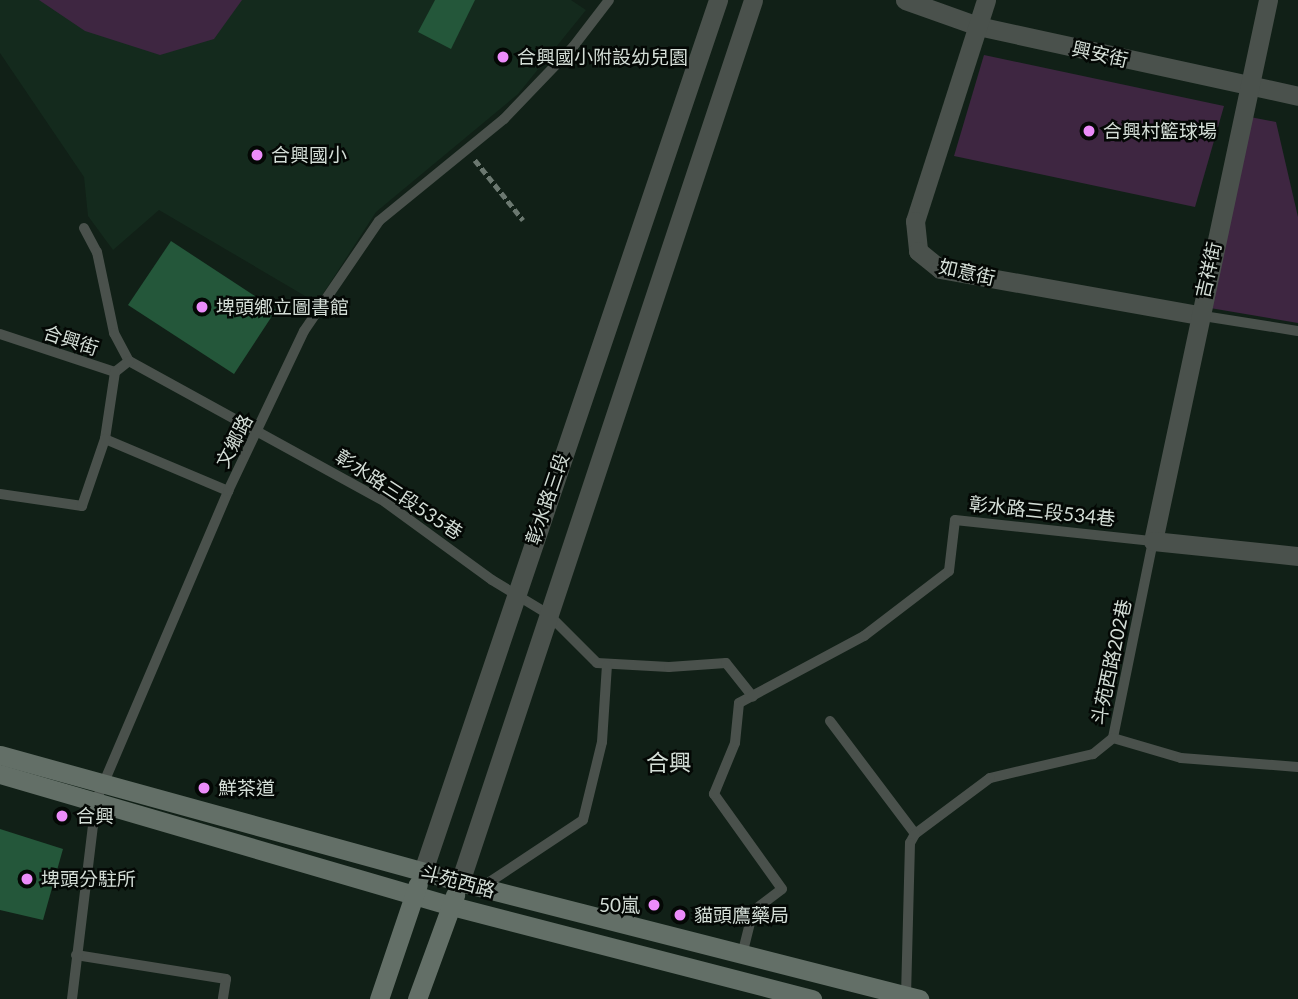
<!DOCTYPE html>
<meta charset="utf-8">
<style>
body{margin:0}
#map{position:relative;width:1298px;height:999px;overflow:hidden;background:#112017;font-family:Lato,"Noto Sans TC",sans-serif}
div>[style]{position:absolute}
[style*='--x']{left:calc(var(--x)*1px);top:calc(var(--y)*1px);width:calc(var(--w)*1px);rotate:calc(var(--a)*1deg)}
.built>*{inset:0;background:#142a1d}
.green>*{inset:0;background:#3e2641}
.building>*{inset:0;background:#24573a}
.path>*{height:4.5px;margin-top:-2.25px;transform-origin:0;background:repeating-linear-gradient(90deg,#6b7870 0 7px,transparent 0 10.5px)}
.service>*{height:10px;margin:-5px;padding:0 5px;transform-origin:5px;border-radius:5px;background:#4a514c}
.minor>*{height:19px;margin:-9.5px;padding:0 9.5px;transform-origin:9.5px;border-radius:9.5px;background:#4a514c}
.tertiary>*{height:19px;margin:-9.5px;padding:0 9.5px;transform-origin:9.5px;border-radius:9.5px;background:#4a514c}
.secondary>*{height:19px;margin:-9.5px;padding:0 9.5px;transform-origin:9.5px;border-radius:9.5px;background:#636f67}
.dots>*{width:19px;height:19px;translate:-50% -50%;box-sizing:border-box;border:4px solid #040805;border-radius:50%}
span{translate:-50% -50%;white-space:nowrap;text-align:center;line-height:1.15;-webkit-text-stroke:5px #040805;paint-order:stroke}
.street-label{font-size:19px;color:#d3ddd6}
.poi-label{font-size:19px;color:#d3ddd6}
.left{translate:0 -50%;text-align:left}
.right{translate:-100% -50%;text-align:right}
.quarter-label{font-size:23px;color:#d3ddd6}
</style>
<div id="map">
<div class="built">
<div style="clip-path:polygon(0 0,571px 0,586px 10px,518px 94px,376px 212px,317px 303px,159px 210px,113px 250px,88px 216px,84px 177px,0 53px)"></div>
</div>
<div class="green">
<div style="clip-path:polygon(39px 0,242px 0,214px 39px,160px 55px,85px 31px)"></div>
<div style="clip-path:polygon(984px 55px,1224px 106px,1195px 207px,954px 156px)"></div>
<div style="clip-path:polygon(1250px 117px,1276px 122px,1298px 217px,1298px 323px,1210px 308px)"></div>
</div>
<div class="building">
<div style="clip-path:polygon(435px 0,475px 0,451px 49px,418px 32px)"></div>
<div style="clip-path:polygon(171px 241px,276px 310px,234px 374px,128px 305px)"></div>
<div style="clip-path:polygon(0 829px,63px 849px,43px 920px,0 910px)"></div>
</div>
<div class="path">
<div style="--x:475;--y:160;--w:77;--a:51.3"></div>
</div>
<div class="service">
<div style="--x:84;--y:228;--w:27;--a:62"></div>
<div style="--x:97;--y:252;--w:83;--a:78.1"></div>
<div style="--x:114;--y:333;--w:32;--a:62"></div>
<div style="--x:129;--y:361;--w:292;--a:28.8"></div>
<div style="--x:385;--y:502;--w:132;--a:36.1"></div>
<div style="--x:492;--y:580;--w:66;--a:31.3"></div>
<div style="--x:548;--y:614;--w:69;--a:45"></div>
<div style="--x:597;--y:663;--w:72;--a:3.2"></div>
<div style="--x:669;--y:667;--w:57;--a:-4"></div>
<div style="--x:726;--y:663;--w:43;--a:51.5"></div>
<div style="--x:1197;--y:315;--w:102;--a:9"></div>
<div style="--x:0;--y:334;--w:121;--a:18.3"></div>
<div style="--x:115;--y:372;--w:18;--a:-38"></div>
<div style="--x:115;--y:372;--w:68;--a:98.5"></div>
<div style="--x:105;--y:439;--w:134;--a:22.9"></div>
<div style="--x:0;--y:494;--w:83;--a:8.3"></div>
<div style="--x:82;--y:506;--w:71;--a:-71.1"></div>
<div style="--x:830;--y:721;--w:141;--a:53"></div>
<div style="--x:1113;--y:738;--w:71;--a:16.4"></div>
<div style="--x:1181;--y:758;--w:117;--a:4.4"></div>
<div style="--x:482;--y:887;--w:121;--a:-33.6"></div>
<div style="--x:583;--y:820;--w:80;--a:-76.3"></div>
<div style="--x:602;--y:742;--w:77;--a:-86.3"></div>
<div style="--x:76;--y:955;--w:152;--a:9.1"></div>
<div style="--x:226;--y:979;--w:20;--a:99"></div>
<div style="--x:742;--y:955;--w:45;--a:-76"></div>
<div style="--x:753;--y:911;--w:36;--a:-37"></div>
<div style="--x:782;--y:889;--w:117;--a:-125.6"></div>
<div style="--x:714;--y:794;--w:55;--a:-67.6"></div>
<div style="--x:735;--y:743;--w:40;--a:-84.3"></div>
<div style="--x:739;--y:703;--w:142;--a:-28.2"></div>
<div style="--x:864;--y:636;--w:107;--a:-37.4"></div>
<div style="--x:949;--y:571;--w:51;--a:-83.3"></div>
<div style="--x:955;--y:520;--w:199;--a:6.1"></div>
<div style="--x:1153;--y:541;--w:201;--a:101.5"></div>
<div style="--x:1113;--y:738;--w:26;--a:141"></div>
<div style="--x:1093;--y:754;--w:106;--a:166.9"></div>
<div style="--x:990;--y:778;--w:94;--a:143.3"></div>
<div style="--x:915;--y:834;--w:10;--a:119"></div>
<div style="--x:910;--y:843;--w:154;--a:91.5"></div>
<div style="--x:72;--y:999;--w:199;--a:-83.1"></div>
<div style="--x:96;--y:801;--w:337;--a:-66.9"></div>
<div style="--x:228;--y:491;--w:177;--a:-64.6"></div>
<div style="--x:304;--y:331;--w:133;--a:-55.7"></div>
<div style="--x:379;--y:221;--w:161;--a:-39.2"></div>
<div style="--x:504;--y:119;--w:100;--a:-46.2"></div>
<div style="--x:573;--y:47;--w:59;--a:-52.5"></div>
</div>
<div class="minor">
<div style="--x:905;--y:0;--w:77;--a:19.6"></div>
<div style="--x:978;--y:26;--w:328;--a:12.3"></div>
<div style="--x:986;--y:0;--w:232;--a:107.8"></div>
<div style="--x:915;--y:221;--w:30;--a:84"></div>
<div style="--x:918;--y:251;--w:28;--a:39"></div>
<div style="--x:940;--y:269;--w:261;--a:10.1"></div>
<div style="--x:1268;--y:0;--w:553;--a:102"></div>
<div style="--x:1153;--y:541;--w:146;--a:5.9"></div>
</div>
<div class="tertiary">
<div style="--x:423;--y:871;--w:920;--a:-71.29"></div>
<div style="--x:460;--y:882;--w:929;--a:-71.62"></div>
</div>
<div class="secondary">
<div style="--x:0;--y:755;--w:477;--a:15.4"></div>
<div style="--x:460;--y:882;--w:474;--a:14.3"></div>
<div style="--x:0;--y:774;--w:471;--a:16.3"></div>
<div style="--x:452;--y:906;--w:372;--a:14.5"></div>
<div style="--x:379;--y:999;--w:121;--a:-71.3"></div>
<div style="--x:417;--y:999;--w:111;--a:-69.9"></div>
</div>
<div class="dots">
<div style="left:503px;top:57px;background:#ec8cfa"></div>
<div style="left:1089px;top:131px;background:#ec8cfa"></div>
<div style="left:257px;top:155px;background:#ec8cfa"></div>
<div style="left:202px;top:307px;background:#ec8cfa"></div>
<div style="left:204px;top:788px;background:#ec8cfa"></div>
<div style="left:62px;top:816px;background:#ec8cfa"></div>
<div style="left:27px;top:879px;background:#ec8cfa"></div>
<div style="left:654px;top:905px;background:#ec8cfa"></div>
<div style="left:680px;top:915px;background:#ec8cfa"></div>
</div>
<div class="street-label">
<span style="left:1100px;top:54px;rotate:13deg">興安街</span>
<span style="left:1208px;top:270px;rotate:-77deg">吉祥街</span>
<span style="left:967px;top:272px;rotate:13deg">如意街</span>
<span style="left:71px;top:340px;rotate:18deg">合興街</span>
<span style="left:234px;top:441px;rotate:-63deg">文鄉路</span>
<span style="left:399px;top:494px;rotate:33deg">彰水路三段535巷</span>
<span style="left:547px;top:499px;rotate:-71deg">彰水路三段</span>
<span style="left:1042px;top:511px;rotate:6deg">彰水路三段534巷</span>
<span style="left:1111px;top:662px;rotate:-78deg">斗苑西路202巷</span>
<span style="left:458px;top:881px;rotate:15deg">斗苑西路</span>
</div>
<div class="poi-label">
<span class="left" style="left:517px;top:57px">合興國小附設幼兒園</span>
<span class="left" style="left:1103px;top:131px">合興村籃球場</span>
<span class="left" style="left:271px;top:155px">合興國小</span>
<span class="left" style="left:216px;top:307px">埤頭鄉立圖書館</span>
<span class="left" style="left:218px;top:788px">鮮茶道</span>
<span class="left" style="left:76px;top:816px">合興</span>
<span class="left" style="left:41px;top:879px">埤頭分駐所</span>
<span class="right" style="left:640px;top:905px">50嵐</span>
<span class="left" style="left:694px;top:915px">貓頭鷹藥局</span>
</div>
<div class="quarter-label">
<span style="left:669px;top:762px">合興</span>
</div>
</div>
